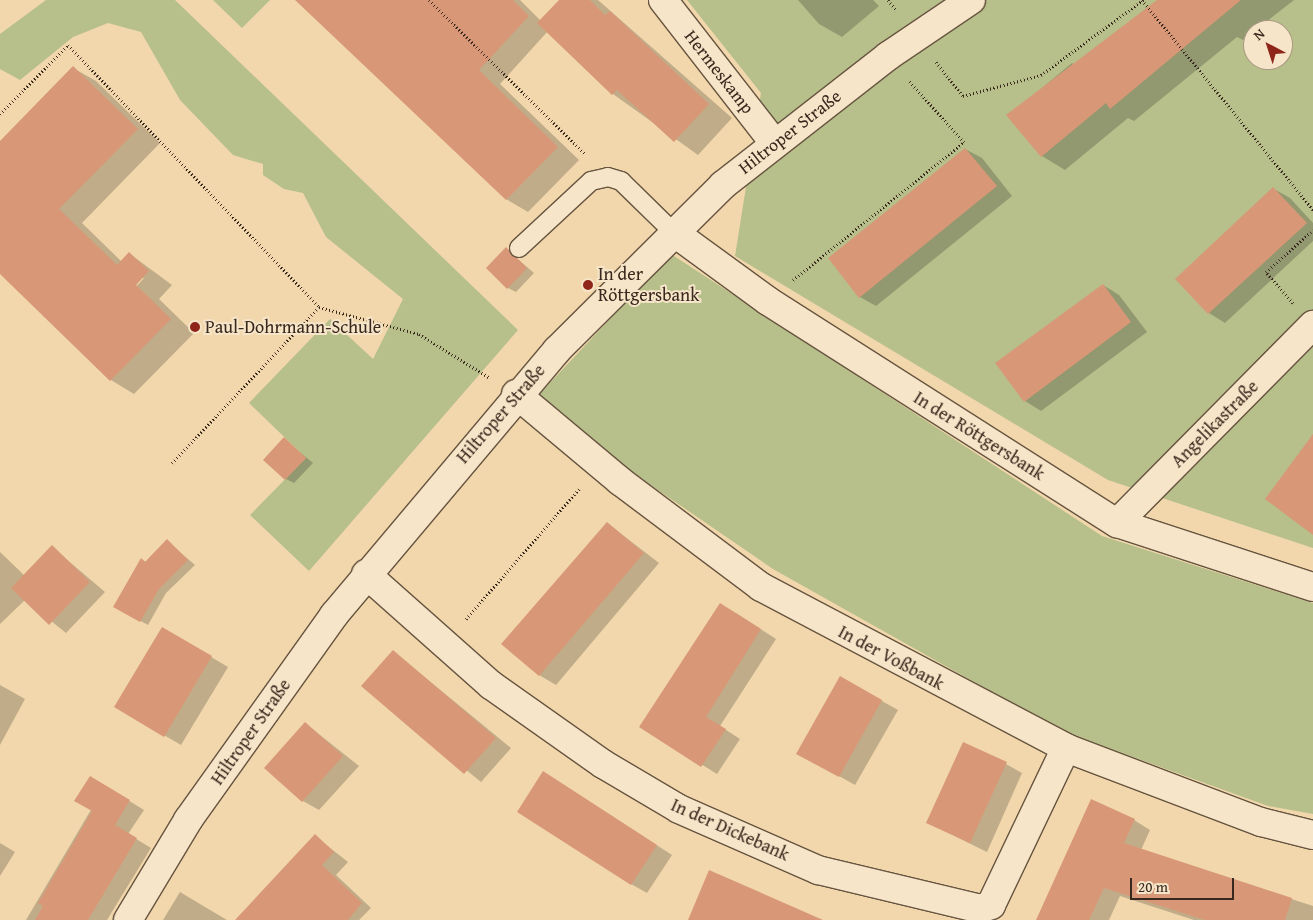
<!DOCTYPE html>
<meta charset="utf-8">
<style>
body{margin:0}
#map{position:relative;width:1313px;height:920px;overflow:hidden;background:#f1d7ab;font-family:"Gentium Book Plus",serif}
div>[style]{position:absolute}
[style*='--x']{left:calc(var(--x)*1px);top:calc(var(--y)*1px);width:calc(var(--w)*1px);rotate:calc(var(--a)*1deg)}
.green>*{inset:0;background:#b7bf8b}
.shadow>*{inset:0;background:#0003}
.building>*{inset:0;background:#d89877}
.path>*{height:3px;margin-top:-1.5px;transform-origin:0;background:repeating-linear-gradient(90deg,#39281d 0 1px,transparent 0 3.5px)}
.roads{filter:drop-shadow(1px 0 #675440) drop-shadow(-1px 0 #675440) drop-shadow(0 1px #675440) drop-shadow(0 -1px #675440)}
.service>*{height:18px;margin:-9px;padding:0 9px;transform-origin:9px;border-radius:9px;background:#f6e5c8}
.minor>*{height:28px;margin:-14px;padding:0 14px;transform-origin:14px;border-radius:14px;background:#f6e5c8}
.dots>*{width:14px;height:14px;translate:-50% -50%;box-sizing:border-box;border:2px solid #f6e5c8;border-radius:50%}
span{translate:-50% -50%;white-space:nowrap;text-align:center;line-height:1.15;-webkit-text-stroke:4px #f6e5c8;paint-order:stroke}
.street-label{font-size:18px;color:#39281d}
.poi-label{font-size:18px;color:#39281d}
.left{translate:0 -50%;text-align:left}
.north{position:absolute;left:1243px;top:20px;width:50px;height:50px;box-sizing:border-box;background:#f6e5c8;border:1px solid #aa9984;border-radius:50%;rotate:320deg;font-size:14px;font-weight:700;line-height:20px;text-align:center;color:#39281d}
.north::after{content:'';display:block;margin:auto;width:18px;height:22px;background:#8f2418;clip-path:polygon(50% 0,100% 100%,50% 72%,0 100%)}
.scale{position:absolute;left:1130px;top:878px;width:104px;height:22px;box-sizing:border-box;border:2px solid #39281d;border-top:0;padding-left:6px;font-size:15px;line-height:18px;white-space:nowrap;color:#39281d;-webkit-text-stroke:4px #f6e5c8;paint-order:stroke}
</style>
<div id="map">
<div class="green">
<div style="clip-path:polygon(46px 0,175px 0,518px 330px,309px 571px,250px 515px,306px 458px,249px 403px,330px 319px,373px 359px,403px 299px,326px 237px,303px 193px,284px 189px,263px 175px,263px 164px,233px 155px,180px 100px,141px 32px,108px 23px,73px 37px,20px 80px,0 69px,0 34px)"></div>
<div style="clip-path:polygon(204px 0,270px 0,242px 28px,213px 0)"></div>
<div style="clip-path:polygon(evenodd,687px 0,1313px 0,1313px 548px,1108px 480px,735px 256px,761px 93px,687px 0,1253px 30px,1283px 30px,1283px 60px,1253px 60px,1253px 30px)"></div>
<div style="clip-path:polygon(671px 254px,1102px 536px,1313px 603px,1313px 814px,1268px 806px,1061px 731px,773px 569px,531px 403px)"></div>
</div>
<div class="shadow">
<div style="clip-path:polygon(313px 0,520px 0,541px 21px,561px 0,598px 0,732px 118px,698px 155px,613px 94px,548px 31px,500px 84px,579px 160px,528px 212px,506px 199px)"></div>
<div style="clip-path:polygon(798px 0,873px 0,879px 6px,842px 37px,819px 24px)"></div>
<div style="clip-path:polygon(1169px 0,1294px 0,1243px 40px,1237px 37px,1134px 121px,1128px 118px,1065px 170px,1042px 156px,1008px 116px,1072px 63px,1077px 67px)"></div>
<div style="clip-path:polygon(evenodd,73px 68px,96px 81px,160px 143px,82px 223px,122px 262px,130px 254px,172px 285px,159px 299px,194px 333px,134px 394px,111px 380px,0 272px,0 143px,73px 68px,141px 278px,144px 278px,133px 290px,141px 278px)"></div>
<div style="clip-path:polygon(965px 149px,982px 158px,1012px 196px,876px 306px,860px 297px)"></div>
<div style="clip-path:polygon(1274px 189px,1290px 198px,1313px 223px,1313px 241px,1225px 323px,1209px 313px)"></div>
<div style="clip-path:polygon(506px 249px,534px 273px,516px 292px,508px 288px)"></div>
<div style="clip-path:polygon(1103px 285px,1119px 295px,1147px 332px,1041px 411px,1025px 401px)"></div>
<div style="clip-path:polygon(284px 439px,313px 463px,294px 483px,286px 479px)"></div>
<div style="clip-path:polygon(607px 523px,659px 563px,556px 685px,539px 675px)"></div>
<div style="clip-path:polygon(167px 541px,195px 565px,166px 593px,148px 625px,115px 607px,141px 559px,146px 562px)"></div>
<div style="clip-path:polygon(52px 547px,105px 592px,66px 633px,25px 600px,0 624px,0 552px,24px 575px)"></div>
<div style="clip-path:polygon(736px 613px,776px 639px,720px 726px,740px 739px,717px 774px,641px 727px)"></div>
<div style="clip-path:polygon(162px 628px,228px 667px,181px 745px,116px 707px)"></div>
<div style="clip-path:polygon(393px 651px,511px 748px,481px 782px,363px 686px)"></div>
<div style="clip-path:polygon(848px 682px,898px 710px,855px 785px,798px 753px)"></div>
<div style="clip-path:polygon(0 685px,25px 699px,0 745px)"></div>
<div style="clip-path:polygon(305px 723px,359px 766px,319px 810px,303px 801px)"></div>
<div style="clip-path:polygon(1006px 764px,1022px 773px,987px 852px,928px 823px)"></div>
<div style="clip-path:polygon(559px 782px,672px 855px,647px 893px,631px 884px)"></div>
<div style="clip-path:polygon(105px 786px,144px 810px,128px 834px,151px 848px,107px 920px,26px 920px)"></div>
<div style="clip-path:polygon(1134px 820px,1150px 830px,1141px 850px,1313px 906px,1313px 920px,1194px 920px,1120px 896px,1109px 920px,1040px 920px)"></div>
<div style="clip-path:polygon(315px 836px,348px 862px,336px 875px,371px 908px,359px 920px,251px 920px)"></div>
<div style="clip-path:polygon(0 843px,15px 852px,0 876px)"></div>
<div style="clip-path:polygon(180px 892px,195px 901px,227px 920px,163px 920px)"></div>
</div>
<div class="building">
<div style="clip-path:polygon(295px 0,513px 0,529px 16px,479px 70px,558px 147px,506px 200px)"></div>
<div style="clip-path:polygon(559px 0,590px 0,605px 15px,610px 11px,709px 104px,674px 142px,617px 90px,612px 95px,537px 23px)"></div>
<div style="clip-path:polygon(1157px 0,1241px 0,1110px 109px,1106px 103px,1041px 157px,1006px 115px)"></div>
<div style="clip-path:polygon(73px 66px,138px 129px,59px 209px,117px 265px,129px 252px,149px 271px,136px 285px,171px 319px,110px 381px,0 274px,0 141px)"></div>
<div style="clip-path:polygon(965px 148px,997px 186px,859px 298px,828px 258px)"></div>
<div style="clip-path:polygon(1273px 187px,1307px 223px,1208px 314px,1175px 279px)"></div>
<div style="clip-path:polygon(506px 247px,527px 268px,507px 289px,486px 268px)"></div>
<div style="clip-path:polygon(1103px 284px,1131px 322px,1024px 402px,995px 363px)"></div>
<div style="clip-path:polygon(1313px 434px,1313px 535px,1265px 499px)"></div>
<div style="clip-path:polygon(284px 437px,306px 458px,285px 480px,263px 460px)"></div>
<div style="clip-path:polygon(607px 522px,644px 553px,539px 676px,501px 644px)"></div>
<div style="clip-path:polygon(167px 539px,188px 560px,159px 589px,140px 622px,113px 607px,141px 558px,145px 562px)"></div>
<div style="clip-path:polygon(52px 545px,90px 582px,49px 625px,11px 588px)"></div>
<div style="clip-path:polygon(720px 603px,761px 629px,706px 717px,726px 729px,701px 767px,639px 727px)"></div>
<div style="clip-path:polygon(162px 627px,212px 656px,164px 737px,114px 707px)"></div>
<div style="clip-path:polygon(393px 650px,496px 738px,464px 774px,361px 686px)"></div>
<div style="clip-path:polygon(840px 676px,882px 700px,839px 777px,796px 754px)"></div>
<div style="clip-path:polygon(305px 722px,343px 756px,302px 802px,264px 768px)"></div>
<div style="clip-path:polygon(963px 742px,1007px 762px,970px 843px,926px 823px)"></div>
<div style="clip-path:polygon(543px 771px,657px 845px,631px 885px,517px 812px)"></div>
<div style="clip-path:polygon(90px 776px,130px 800px,115px 825px,137px 838px,88px 920px,35px 920px,43px 906px,38px 903px,92px 811px,74px 801px)"></div>
<div style="clip-path:polygon(1091px 799px,1135px 819px,1124px 843px,1292px 898px,1285px 920px,1205px 920px,1104px 888px,1089px 920px,1036px 920px)"></div>
<div style="clip-path:polygon(315px 834px,334px 852px,322px 865px,362px 903px,348px 920px,235px 920px)"></div>
<div style="clip-path:polygon(709px 870px,823px 920px,688px 920px)"></div>
</div>
<div class="path">
<div style="--x:429;--y:0;--w:219;--a:44.6"></div>
<div style="--x:888;--y:0;--w:14;--a:51"></div>
<div style="--x:1142;--y:0;--w:271;--a:50.8"></div>
<div style="--x:936;--y:62;--w:43;--a:51.5"></div>
<div style="--x:963;--y:96;--w:81;--a:-15.1"></div>
<div style="--x:1041;--y:75;--w:127;--a:-36.3"></div>
<div style="--x:0;--y:114;--w:97;--a:-45.4"></div>
<div style="--x:68;--y:45;--w:363;--a:46.2"></div>
<div style="--x:319;--y:307;--w:104;--a:15.1"></div>
<div style="--x:419;--y:334;--w:84;--a:31.8"></div>
<div style="--x:793;--y:280;--w:220;--a:-38.9"></div>
<div style="--x:964;--y:142;--w:82;--a:-132"></div>
<div style="--x:1293;--y:303;--w:41;--a:-131.1"></div>
<div style="--x:1266;--y:272;--w:63;--a:-41.8"></div>
<div style="--x:172;--y:463;--w:214;--a:-46.7"></div>
<div style="--x:466;--y:619;--w:174;--a:-49"></div>
</div>
<div class="roads">
<div class="service">
<div style="--x:519;--y:248;--w:98;--a:-42.9"></div>
<div style="--x:591;--y:181;--w:17;--a:-13"></div>
<div style="--x:608;--y:177;--w:14;--a:17"></div>
<div style="--x:621;--y:181;--w:71;--a:44.4"></div>
</div>
<div class="minor">
<div style="--x:663;--y:0;--w:182;--a:52.1"></div>
<div style="--x:672;--y:231;--w:119;--a:36.1"></div>
<div style="--x:768;--y:301;--w:414;--a:32.5"></div>
<div style="--x:1117;--y:523;--w:206;--a:18.1"></div>
<div style="--x:516;--y:394;--w:136;--a:39.9"></div>
<div style="--x:620;--y:481;--w:176;--a:36.9"></div>
<div style="--x:761;--y:587;--w:345;--a:27.8"></div>
<div style="--x:1066;--y:748;--w:209;--a:20.8"></div>
<div style="--x:1261;--y:822;--w:54;--a:14"></div>
<div style="--x:1117;--y:523;--w:279;--a:-45.3"></div>
<div style="--x:366;--y:574;--w:167;--a:41.6"></div>
<div style="--x:491;--y:685;--w:137;--a:35.2"></div>
<div style="--x:603;--y:764;--w:88;--a:30.6"></div>
<div style="--x:679;--y:809;--w:152;--a:23.7"></div>
<div style="--x:818;--y:870;--w:167;--a:13.5"></div>
<div style="--x:980;--y:909;--w:12;--a:-20"></div>
<div style="--x:991;--y:905;--w:174;--a:-64.5"></div>
<div style="--x:128;--y:920;--w:117;--a:-59"></div>
<div style="--x:188;--y:820;--w:252;--a:-54.5"></div>
<div style="--x:334;--y:615;--w:346;--a:-49.9"></div>
<div style="--x:557;--y:350;--w:234;--a:-44.8"></div>
<div style="--x:723;--y:185;--w:209;--a:-38"></div>
<div style="--x:888;--y:56;--w:100;--a:-34"></div>
</div>
</div>
<div class="dots">
<div style="left:588px;top:285px;background:#8f2418"></div>
<div style="left:195px;top:327px;background:#8f2418"></div>
</div>
<div class="street-label">
<span style="left:719px;top:72px;rotate:52deg">Hermeskamp</span>
<span style="left:790px;top:132px;rotate:-38deg">Hiltroper Straße</span>
<span style="left:501px;top:414px;rotate:-49deg">Hiltroper Straße</span>
<span style="left:1215px;top:424px;rotate:-45deg">Angelikastraße</span>
<span style="left:979px;top:436px;rotate:32deg">In der Röttgersbank</span>
<span style="left:891px;top:658px;rotate:28deg">In der Voßbank</span>
<span style="left:251px;top:732px;rotate:-55deg">Hiltroper Straße</span>
<span style="left:730px;top:830px;rotate:24deg">In der Dickebank</span>
</div>
<div class="poi-label">
<span class="left" style="left:598px;top:285px">In der<br>Röttgersbank</span>
<span class="left" style="left:205px;top:327px">Paul-Dohrmann-Schule</span>
</div>
<div class="north">N</div>
<div class="scale">20 m</div>
</div>
